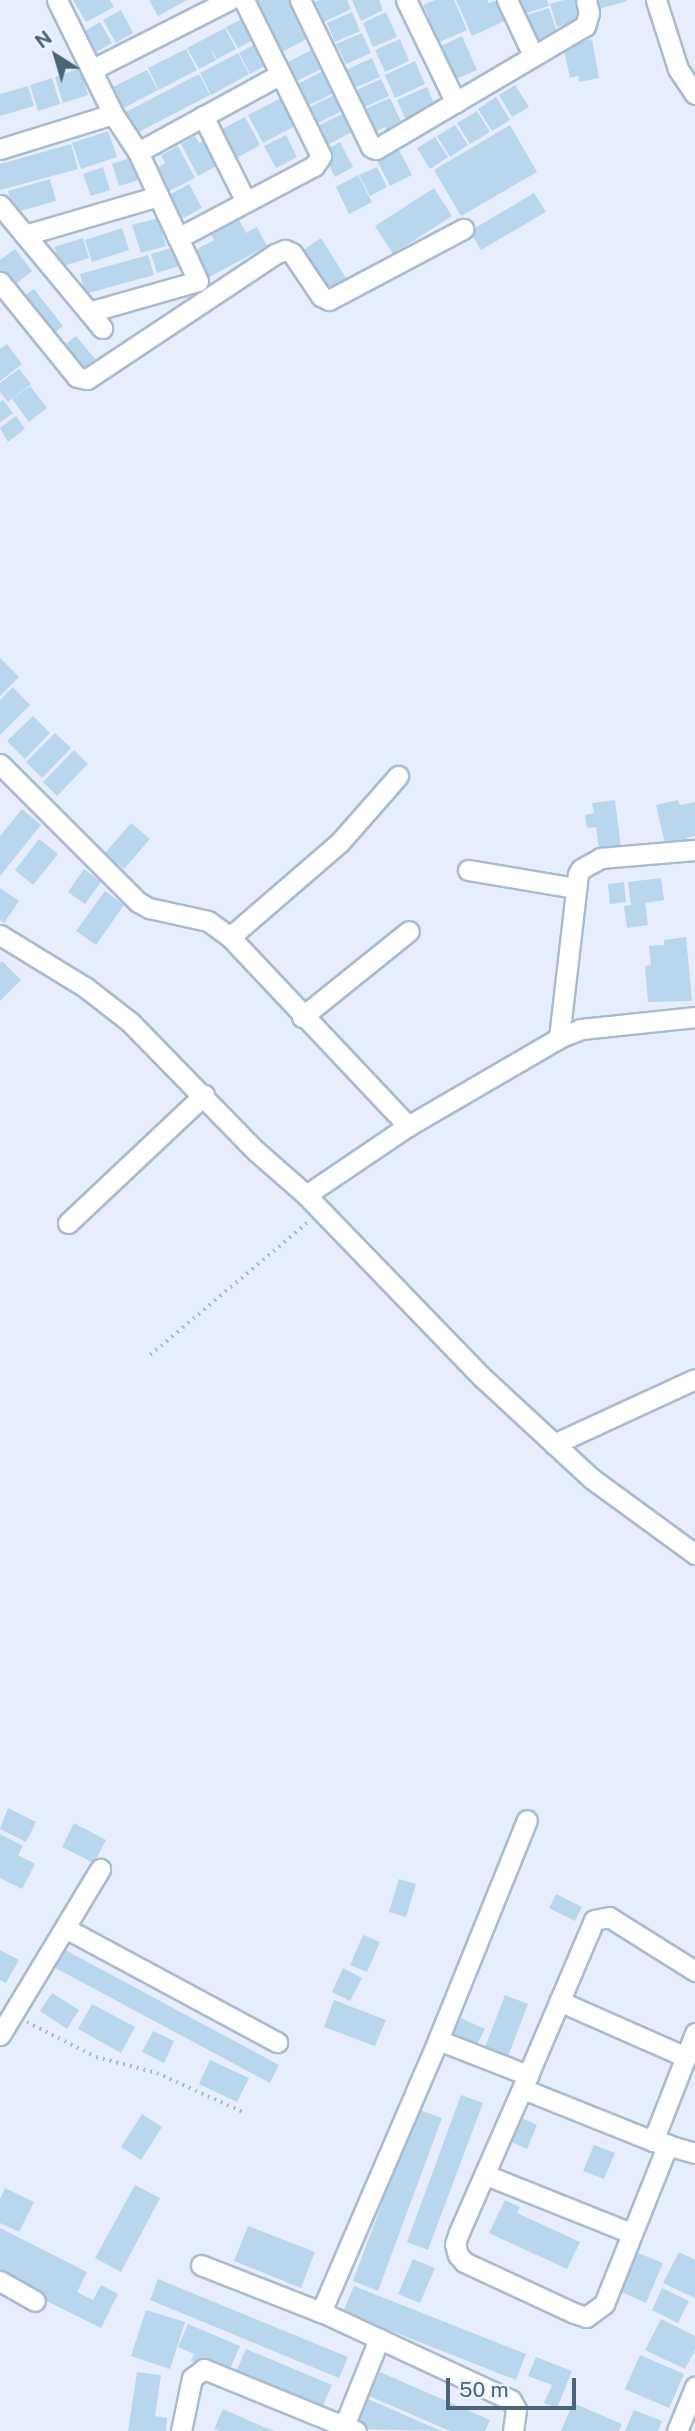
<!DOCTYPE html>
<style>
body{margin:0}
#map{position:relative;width:695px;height:2431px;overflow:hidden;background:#e6eefd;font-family:"Public Sans",sans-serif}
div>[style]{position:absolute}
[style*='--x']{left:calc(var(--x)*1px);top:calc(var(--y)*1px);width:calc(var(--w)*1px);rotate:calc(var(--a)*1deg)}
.building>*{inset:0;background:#b8d6ee}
.path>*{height:3.5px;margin-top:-1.75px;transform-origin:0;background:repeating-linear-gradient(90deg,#a0bfd8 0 2px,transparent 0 7px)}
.roads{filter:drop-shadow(2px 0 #a9bbcd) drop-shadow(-2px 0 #a9bbcd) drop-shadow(0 2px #a9bbcd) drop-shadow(0 -2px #a9bbcd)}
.street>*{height:19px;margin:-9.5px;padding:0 9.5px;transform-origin:9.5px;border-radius:9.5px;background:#fff}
span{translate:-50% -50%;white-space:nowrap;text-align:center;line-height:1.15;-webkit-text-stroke:6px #ecf3ff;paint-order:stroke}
.north{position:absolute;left:21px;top:21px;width:70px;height:70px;-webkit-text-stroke:5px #ecf3ff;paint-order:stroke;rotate:323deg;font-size:19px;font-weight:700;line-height:28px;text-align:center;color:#4a6577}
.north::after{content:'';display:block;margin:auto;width:24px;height:32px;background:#4a6577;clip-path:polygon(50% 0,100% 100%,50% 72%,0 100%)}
.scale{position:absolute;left:446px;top:2378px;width:130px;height:32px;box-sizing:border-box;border:4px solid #4a6577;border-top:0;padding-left:9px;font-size:21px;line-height:24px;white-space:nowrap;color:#4a6577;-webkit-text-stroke:5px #ecf3ff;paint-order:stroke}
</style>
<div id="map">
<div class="building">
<div style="clip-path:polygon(73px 0,110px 0,114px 7px,86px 22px)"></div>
<div style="clip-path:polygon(149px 0,187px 0,158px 16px)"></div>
<div style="clip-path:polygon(251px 0,289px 0,307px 39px,278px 54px)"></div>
<div style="clip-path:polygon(320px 0,347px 0,351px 9px,324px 22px,315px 2px)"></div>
<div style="clip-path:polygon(352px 0,379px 0,383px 10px,361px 21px)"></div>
<div style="clip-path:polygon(435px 0,454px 0,467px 30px,435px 44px,424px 21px,429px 18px,423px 5px)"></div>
<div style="clip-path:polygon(456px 0,487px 0,489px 3px,498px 0,507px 20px,472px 36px)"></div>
<div style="clip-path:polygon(516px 0,547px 0,549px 6px,520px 15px)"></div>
<div style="clip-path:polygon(564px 0,578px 0,584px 19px,557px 27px,550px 4px)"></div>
<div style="clip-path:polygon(596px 0,627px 0,627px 1px,599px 9px)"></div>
<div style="clip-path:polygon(549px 8px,558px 35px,535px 42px,527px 15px)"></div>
<div style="clip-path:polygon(121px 10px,133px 33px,116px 43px,103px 20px)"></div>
<div style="clip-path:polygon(352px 12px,360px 31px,335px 42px,327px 23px)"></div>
<div style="clip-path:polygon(386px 12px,397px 37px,373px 47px,363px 23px)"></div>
<div style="clip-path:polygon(244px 18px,255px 39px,238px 48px,226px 27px)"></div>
<div style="clip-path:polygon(100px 22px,112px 43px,94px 53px,83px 32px)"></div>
<div style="clip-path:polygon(225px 28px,236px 49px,217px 59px,210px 48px,216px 60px,199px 69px,187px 48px)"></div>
<div style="clip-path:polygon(362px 33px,371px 53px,346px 64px,336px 44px)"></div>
<div style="clip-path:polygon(462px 36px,477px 70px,454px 80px,439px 47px)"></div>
<div style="clip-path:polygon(400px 39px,409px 61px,385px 72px,375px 50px)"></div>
<div style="clip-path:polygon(592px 39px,599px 78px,579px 82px,578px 76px,570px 78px,563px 45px)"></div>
<div style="clip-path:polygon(257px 43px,268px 64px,250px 74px,239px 53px)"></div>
<div style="clip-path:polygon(317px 47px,327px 66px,297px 81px,288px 62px)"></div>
<div style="clip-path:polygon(186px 49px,197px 70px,159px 90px,148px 68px)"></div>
<div style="clip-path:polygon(238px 53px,249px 74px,211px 95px,200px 73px)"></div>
<div style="clip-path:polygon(372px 58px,380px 77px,352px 89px,344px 71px)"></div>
<div style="clip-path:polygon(415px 61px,425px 84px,395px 98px,385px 75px)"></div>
<div style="clip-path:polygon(80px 68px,88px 95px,63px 103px,55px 77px)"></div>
<div style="clip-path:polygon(327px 69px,338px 91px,307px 106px,296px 85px)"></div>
<div style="clip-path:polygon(147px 70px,158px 90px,120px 110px,109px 89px)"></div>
<div style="clip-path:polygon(199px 74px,210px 95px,133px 135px,122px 114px)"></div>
<div style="clip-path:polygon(52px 78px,60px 104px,38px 111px,30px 85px)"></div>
<div style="clip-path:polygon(381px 79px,389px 96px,365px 107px,357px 90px)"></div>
<div style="clip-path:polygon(515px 85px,529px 107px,512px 117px,499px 95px)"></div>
<div style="clip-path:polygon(28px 86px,34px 106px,0 116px,0 94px)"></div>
<div style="clip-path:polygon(427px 87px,436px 109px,407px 122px,397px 100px)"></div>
<div style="clip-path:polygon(338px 93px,346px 109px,316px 124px,308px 108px)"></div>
<div style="clip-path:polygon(283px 97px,297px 125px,263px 143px,248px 115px)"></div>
<div style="clip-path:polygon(496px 97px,510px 120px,492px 131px,478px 109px)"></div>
<div style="clip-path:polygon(390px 98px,404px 128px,388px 135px,385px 127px,373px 133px,363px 110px)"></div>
<div style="clip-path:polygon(348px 111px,358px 129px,327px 145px,318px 126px)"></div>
<div style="clip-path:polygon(477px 111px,490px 132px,470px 144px,457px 123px)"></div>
<div style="clip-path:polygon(245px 117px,260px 145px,237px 158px,222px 129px)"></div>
<div style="clip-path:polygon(455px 125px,468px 145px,450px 157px,437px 136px)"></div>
<div style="clip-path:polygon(510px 125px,537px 172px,461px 216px,434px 170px)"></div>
<div style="clip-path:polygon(108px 131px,117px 157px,81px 169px,72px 143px)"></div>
<div style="clip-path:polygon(286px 135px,297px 157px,276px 168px,264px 146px)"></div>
<div style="clip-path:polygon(195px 136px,199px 143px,210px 137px,224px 162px,198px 176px,181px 144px)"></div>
<div style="clip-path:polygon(435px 137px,448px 157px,430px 169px,417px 148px)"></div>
<div style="clip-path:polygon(340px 142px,353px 167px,335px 177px,322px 152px)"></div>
<div style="clip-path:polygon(71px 144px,78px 169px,0 190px,0 164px)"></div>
<div style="clip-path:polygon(178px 146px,195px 178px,167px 192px,155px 169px,165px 163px,161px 155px)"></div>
<div style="clip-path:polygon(398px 148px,412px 175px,390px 186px,376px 159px)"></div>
<div style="clip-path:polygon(132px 157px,139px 180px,119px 186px,112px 164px)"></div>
<div style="clip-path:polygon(103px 167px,110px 190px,91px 196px,83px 174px)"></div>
<div style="clip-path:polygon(377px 167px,387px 187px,370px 196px,359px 175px)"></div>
<div style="clip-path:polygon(358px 175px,372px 202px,349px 214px,336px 187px)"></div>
<div style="clip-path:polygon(50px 179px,56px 201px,13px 213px,8px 191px)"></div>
<div style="clip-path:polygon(189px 184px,202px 208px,176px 222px,164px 198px)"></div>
<div style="clip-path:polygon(434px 188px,452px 216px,393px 254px,375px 226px)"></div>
<div style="clip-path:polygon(534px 193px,546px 212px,481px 250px,470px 231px)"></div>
<div style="clip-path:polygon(236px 214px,246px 233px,257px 227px,267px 246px,202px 281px,188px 254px,214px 240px,208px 229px)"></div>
<div style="clip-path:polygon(158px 218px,166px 246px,141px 253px,132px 225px)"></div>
<div style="clip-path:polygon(122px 228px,129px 250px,92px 262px,85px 240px)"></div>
<div style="clip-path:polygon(83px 238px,89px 258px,61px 267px,54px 247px)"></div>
<div style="clip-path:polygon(321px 238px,349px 283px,324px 298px,297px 254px)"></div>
<div style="clip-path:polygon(174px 247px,179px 266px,157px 273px,151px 254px)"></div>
<div style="clip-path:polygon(15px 249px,32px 271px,8px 290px,0 280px,0 260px)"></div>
<div style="clip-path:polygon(148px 255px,154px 275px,85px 294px,80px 274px)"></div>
<div style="clip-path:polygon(34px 289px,63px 326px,48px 338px,19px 300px)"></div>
<div style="clip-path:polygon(76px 336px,96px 360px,80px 374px,60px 349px)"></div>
<div style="clip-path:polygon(7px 344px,22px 364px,0 381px,0 349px)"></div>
<div style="clip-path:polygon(19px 369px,31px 384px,8px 402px,0 392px,0 383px)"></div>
<div style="clip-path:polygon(30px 386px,47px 408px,29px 422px,12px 399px)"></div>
<div style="clip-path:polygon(3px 400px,13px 413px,0 423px,0 402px)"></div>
<div style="clip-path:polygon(16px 416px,25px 429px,8px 442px,0 428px)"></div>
<div style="clip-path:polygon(0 658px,19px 677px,0 696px)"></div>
<div style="clip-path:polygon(13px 687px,30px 705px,0 735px,0 700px)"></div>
<div style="clip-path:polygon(33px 716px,50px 733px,25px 759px,7px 741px)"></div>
<div style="clip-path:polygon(55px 733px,71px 748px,42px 778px,26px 762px)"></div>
<div style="clip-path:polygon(74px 750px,88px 764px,57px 796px,43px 782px)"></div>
<div style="clip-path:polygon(615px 800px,622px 855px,600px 858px,596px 827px,587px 828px,585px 815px,594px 813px,592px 803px)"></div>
<div style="clip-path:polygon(678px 800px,680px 805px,695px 802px,695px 836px,687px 838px,688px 843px,666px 848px,656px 805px)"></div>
<div style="clip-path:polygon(22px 809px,41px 825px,0 876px,0 836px)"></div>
<div style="clip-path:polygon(131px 823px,150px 839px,124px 869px,105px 853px)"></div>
<div style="clip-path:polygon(39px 839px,58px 854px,33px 885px,15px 870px)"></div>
<div style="clip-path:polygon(84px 869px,101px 882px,85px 904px,68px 892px)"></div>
<div style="clip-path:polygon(661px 878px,664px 900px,645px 903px,648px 925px,627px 928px,624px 906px,631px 905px,628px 882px)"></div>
<div style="clip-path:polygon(624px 882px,626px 902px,610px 904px,608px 884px)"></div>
<div style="clip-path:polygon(0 888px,19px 901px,4px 923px,0 920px)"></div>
<div style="clip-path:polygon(105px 891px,124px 905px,96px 945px,76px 931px)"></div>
<div style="clip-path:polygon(686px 937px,692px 1001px,648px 1002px,645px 966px,651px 965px,649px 946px,664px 945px,664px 940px)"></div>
<div style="clip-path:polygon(2px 961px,21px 980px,0 1001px,0 963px)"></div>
<div style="clip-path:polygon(8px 1808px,36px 1822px,26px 1842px,0 1829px)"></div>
<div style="clip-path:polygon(74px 1823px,106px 1840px,94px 1863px,62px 1847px)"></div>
<div style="clip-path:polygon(0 1834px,23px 1846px,18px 1855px,35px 1864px,22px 1889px,0 1878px)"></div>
<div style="clip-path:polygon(399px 1879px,416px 1884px,406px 1917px,389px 1912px)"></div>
<div style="clip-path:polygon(556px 1894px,582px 1907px,575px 1921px,549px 1908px)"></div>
<div style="clip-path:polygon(363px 1935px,380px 1942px,367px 1972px,350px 1965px)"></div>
<div style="clip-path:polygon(56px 1945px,279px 2065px,270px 2083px,46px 1963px)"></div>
<div style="clip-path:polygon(0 1950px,19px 1960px,6px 1983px,0 1980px)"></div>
<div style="clip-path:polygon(343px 1968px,362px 1978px,350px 2001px,332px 1992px)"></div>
<div style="clip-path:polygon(52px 1993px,79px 2010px,67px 2029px,40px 2011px)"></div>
<div style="clip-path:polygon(505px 1995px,528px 2004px,507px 2059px,484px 2050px)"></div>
<div style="clip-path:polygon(334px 2000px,386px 2020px,375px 2046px,324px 2027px)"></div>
<div style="clip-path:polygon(92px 2004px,135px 2027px,121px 2053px,78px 2029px)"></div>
<div style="clip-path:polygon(452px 2014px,485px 2029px,475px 2049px,443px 2035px)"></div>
<div style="clip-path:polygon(153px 2031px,174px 2041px,164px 2063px,142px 2052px)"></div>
<div style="clip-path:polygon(210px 2060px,249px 2078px,237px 2102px,199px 2084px)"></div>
<div style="clip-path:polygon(461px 2095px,483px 2103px,428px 2250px,407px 2242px)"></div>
<div style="clip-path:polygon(417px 2109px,442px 2118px,378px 2291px,353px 2281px)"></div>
<div style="clip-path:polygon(142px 2114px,162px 2127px,141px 2160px,121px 2147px)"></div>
<div style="clip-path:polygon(517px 2116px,537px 2125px,527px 2149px,507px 2140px)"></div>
<div style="clip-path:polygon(594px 2145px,615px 2153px,604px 2179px,583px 2171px)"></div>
<div style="clip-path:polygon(135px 2185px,160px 2198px,121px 2272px,95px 2258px)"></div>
<div style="clip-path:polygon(5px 2188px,34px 2202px,19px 2232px,0 2223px,0 2199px)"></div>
<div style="clip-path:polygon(505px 2200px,520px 2207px,517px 2213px,580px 2242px,567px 2269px,489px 2233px)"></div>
<div style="clip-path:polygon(248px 2226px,315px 2252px,301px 2288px,234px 2261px)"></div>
<div style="clip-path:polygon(0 2228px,87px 2272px,77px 2292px,93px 2300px,101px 2285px,118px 2294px,101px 2328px,0 2278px)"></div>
<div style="clip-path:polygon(633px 2251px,663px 2263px,646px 2303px,617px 2290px)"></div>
<div style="clip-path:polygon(679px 2252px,695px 2260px,695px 2298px,663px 2283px)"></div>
<div style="clip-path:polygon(413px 2259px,435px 2268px,420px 2303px,398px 2294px)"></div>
<div style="clip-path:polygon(158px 2279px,348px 2357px,339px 2378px,150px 2300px)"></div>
<div style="clip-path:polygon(354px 2286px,526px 2354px,516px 2380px,343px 2312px)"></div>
<div style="clip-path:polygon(662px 2288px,689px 2301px,678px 2323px,652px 2310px)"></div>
<div style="clip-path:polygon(146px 2310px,185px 2322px,170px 2369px,131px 2356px)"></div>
<div style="clip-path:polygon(661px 2319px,695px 2336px,695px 2350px,685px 2369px,645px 2350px)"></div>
<div style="clip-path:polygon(188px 2324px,240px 2346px,227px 2376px,191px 2361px,194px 2354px,178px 2347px)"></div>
<div style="clip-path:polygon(246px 2349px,332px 2385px,321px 2410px,235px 2374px)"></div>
<div style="clip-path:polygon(640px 2355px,684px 2374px,669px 2408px,625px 2389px)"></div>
<div style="clip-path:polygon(536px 2357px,572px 2371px,557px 2408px,544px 2403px,552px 2385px,528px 2376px)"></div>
<div style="clip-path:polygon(137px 2372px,161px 2375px,155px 2416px,167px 2418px,166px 2431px,128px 2431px)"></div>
<div style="clip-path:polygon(380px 2372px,490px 2420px,485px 2431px,450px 2431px,369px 2396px)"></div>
<div style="clip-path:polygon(368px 2399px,441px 2431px,355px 2429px)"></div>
<div style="clip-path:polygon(573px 2403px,622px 2424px,619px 2431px,561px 2431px)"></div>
<div style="clip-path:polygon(223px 2409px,259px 2425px,274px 2431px,220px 2431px,214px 2429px)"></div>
<div style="clip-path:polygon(634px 2410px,662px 2421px,658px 2431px,625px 2431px)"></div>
</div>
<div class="path">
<div style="--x:150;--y:1355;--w:207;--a:-40.1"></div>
<div style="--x:27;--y:2022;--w:77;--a:26.9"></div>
<div style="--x:96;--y:2057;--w:63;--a:14.7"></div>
<div style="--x:157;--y:2073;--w:94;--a:24.4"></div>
</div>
<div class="roads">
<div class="street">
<div style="--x:57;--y:0;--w:127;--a:63.8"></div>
<div style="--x:113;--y:114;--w:45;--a:56.7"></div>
<div style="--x:138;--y:152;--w:95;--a:65.1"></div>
<div style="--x:178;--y:238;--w:154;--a:-27.9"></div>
<div style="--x:314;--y:166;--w:12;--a:-55"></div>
<div style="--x:321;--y:156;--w:174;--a:-116.3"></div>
<div style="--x:300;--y:0;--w:163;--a:64.2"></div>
<div style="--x:371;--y:147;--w:5;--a:22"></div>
<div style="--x:376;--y:149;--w:243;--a:-30.5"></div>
<div style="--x:585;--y:26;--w:14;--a:-73"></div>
<div style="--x:589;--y:13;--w:13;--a:-103"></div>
<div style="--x:406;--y:0;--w:114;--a:64.1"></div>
<div style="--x:507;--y:0;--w:61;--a:64.7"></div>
<div style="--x:656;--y:0;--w:72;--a:72.3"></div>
<div style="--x:678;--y:69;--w:30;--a:56"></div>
<div style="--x:93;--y:69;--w:153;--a:-26.9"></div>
<div style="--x:203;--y:116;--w:96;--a:63.4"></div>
<div style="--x:0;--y:149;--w:118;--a:-17.2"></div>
<div style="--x:138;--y:152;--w:161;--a:-28.6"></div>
<div style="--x:0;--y:205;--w:160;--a:50.3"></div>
<div style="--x:25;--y:235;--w:139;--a:-16.3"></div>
<div style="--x:0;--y:282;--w:122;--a:51"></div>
<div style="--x:77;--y:377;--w:10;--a:11"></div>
<div style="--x:87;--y:379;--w:226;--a:-33.6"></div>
<div style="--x:275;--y:254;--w:11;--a:-22"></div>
<div style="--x:285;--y:250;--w:8;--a:23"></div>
<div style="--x:292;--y:253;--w:52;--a:56"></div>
<div style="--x:321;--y:296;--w:9;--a:27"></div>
<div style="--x:329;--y:300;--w:152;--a:-27.9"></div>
<div style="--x:89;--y:312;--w:113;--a:-15.9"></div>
<div style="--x:198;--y:281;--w:47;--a:-114.9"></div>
<div style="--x:0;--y:764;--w:195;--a:45"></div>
<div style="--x:138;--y:902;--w:13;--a:29"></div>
<div style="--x:149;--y:908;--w:60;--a:12.4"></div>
<div style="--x:208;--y:921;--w:27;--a:36"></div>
<div style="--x:230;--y:937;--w:260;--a:46.7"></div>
<div style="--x:468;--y:870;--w:109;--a:9.5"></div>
<div style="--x:0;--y:935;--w:100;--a:31.5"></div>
<div style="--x:85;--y:987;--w:57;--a:37.9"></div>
<div style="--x:130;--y:1022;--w:180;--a:45.7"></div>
<div style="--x:256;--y:1151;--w:67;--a:41.3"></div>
<div style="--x:306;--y:1195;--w:255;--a:46"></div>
<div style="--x:483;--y:1378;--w:147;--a:42.8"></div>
<div style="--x:591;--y:1478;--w:129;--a:36.2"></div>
<div style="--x:230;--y:937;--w:145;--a:-40.8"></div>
<div style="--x:340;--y:842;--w:88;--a:-48.7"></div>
<div style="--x:302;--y:1017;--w:137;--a:-38.8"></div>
<div style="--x:559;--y:1038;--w:165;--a:-83.4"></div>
<div style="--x:578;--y:874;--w:6;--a:-59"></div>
<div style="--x:581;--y:869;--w:23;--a:-29"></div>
<div style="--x:601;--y:858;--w:94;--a:-4.9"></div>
<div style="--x:306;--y:1195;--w:123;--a:-34.1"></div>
<div style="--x:408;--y:1126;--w:175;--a:-30.2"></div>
<div style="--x:559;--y:1038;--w:24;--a:-22"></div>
<div style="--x:581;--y:1029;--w:115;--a:-6"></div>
<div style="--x:68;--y:1223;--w:187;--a:-43.3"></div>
<div style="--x:554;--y:1444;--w:155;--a:-24.7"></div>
<div style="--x:65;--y:1928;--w:241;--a:28.3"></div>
<div style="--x:559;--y:2001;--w:139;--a:23.8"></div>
<div style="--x:0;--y:2035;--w:194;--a:-58.9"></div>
<div style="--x:438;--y:2040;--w:97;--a:21.3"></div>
<div style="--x:528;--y:2075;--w:171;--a:113.7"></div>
<div style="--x:459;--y:2232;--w:13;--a:108"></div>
<div style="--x:455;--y:2244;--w:11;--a:75"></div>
<div style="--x:458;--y:2255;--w:9;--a:49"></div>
<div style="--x:464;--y:2262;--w:121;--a:24.9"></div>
<div style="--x:574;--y:2313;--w:13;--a:18"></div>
<div style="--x:586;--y:2317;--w:22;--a:-36"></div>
<div style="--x:604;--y:2304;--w:172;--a:-68.2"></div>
<div style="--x:528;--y:2075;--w:168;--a:-66.9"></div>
<div style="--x:594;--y:1920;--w:15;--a:-11"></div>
<div style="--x:609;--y:1917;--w:102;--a:32.1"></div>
<div style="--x:523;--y:2089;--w:140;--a:21.8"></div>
<div style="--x:653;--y:2141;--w:44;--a:15.9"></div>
<div style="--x:653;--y:2141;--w:116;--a:-68.7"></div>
<div style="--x:486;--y:2175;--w:156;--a:21.8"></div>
<div style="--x:201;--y:2265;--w:129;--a:21.4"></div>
<div style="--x:0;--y:2281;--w:40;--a:29.7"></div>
<div style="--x:344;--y:2426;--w:94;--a:-68.1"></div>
<div style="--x:181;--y:2431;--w:54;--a:-78.3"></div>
<div style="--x:192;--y:2378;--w:15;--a:-37"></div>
<div style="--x:204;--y:2369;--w:164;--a:22.2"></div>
<div style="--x:513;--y:2431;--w:22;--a:-82"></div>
<div style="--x:516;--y:2409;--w:10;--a:-119"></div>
<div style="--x:511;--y:2400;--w:209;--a:-155.1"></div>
<div style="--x:321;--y:2312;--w:296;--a:-66.7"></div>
<div style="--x:438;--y:2040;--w:237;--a:-68"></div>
<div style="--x:677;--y:2431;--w:48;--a:-67.8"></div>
</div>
</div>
<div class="north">N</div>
<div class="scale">50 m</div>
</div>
